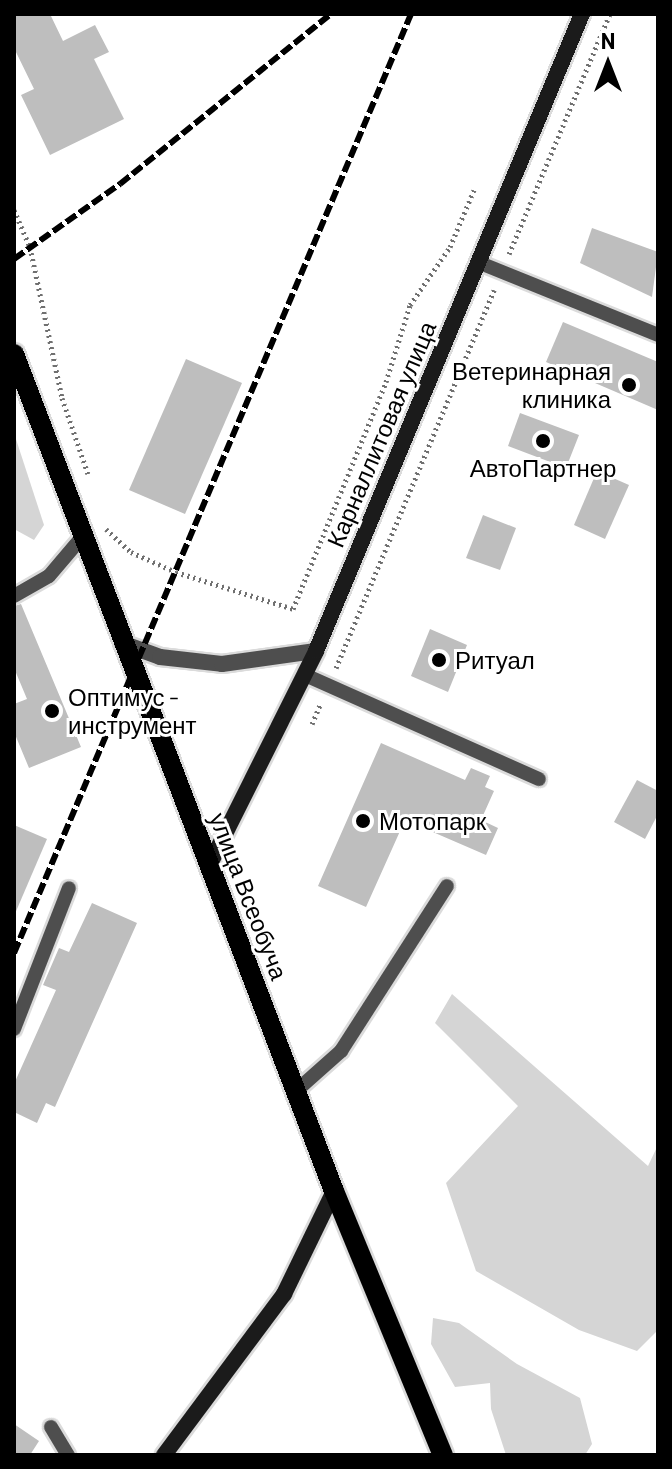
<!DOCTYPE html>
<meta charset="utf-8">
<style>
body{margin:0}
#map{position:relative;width:672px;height:1469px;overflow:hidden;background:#fff;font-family:Barlow,sans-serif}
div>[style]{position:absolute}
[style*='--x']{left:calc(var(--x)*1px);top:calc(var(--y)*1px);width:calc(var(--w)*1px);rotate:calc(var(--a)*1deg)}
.green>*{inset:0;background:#d5d5d5}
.building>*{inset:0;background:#bebebe}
.path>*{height:5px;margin-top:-2.5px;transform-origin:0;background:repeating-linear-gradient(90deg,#707070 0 2px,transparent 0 6px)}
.roads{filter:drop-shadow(2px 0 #dbdbdb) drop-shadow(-2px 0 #dbdbdb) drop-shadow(0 2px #dbdbdb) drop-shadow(0 -2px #dbdbdb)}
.lane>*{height:14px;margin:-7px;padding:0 7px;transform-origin:7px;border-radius:7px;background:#4e4e4e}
.street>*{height:16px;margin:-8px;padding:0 8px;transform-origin:8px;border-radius:8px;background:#4e4e4e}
.secondary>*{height:16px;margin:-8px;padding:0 8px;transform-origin:8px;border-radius:8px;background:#1b1b1b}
.primary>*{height:20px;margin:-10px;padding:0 10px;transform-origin:10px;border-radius:10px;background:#000}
.rail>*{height:6px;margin-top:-3px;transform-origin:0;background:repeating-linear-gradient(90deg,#000 0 12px,transparent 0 16px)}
.dots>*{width:22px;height:22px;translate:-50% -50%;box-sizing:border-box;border:4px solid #fff;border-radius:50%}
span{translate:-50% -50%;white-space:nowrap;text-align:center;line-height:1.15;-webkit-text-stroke:6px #fff;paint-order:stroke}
.poi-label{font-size:24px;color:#000}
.right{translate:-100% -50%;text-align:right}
.left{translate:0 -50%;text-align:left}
.street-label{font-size:24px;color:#000}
.frame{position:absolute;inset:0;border:16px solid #000;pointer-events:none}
.north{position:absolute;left:568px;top:24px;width:80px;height:80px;-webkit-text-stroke:6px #fff;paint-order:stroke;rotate:0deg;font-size:22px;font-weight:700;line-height:32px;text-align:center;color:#000}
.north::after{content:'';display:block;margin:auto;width:28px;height:36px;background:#000;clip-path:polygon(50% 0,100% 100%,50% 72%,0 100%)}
</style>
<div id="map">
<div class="green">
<div style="clip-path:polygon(14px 433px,44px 525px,34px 540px,14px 529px)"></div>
<div style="clip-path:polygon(452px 994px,648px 1166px,658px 1145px,658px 1330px,637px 1351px,579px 1330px,476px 1271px,446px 1183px,518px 1106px,435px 1023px)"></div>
<div style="clip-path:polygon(433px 1318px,459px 1323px,517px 1364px,580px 1398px,592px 1444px,585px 1455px,506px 1455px,491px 1409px,490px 1383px,455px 1387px,431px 1344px)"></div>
</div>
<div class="building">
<div style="clip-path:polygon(14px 14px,50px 14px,63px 41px,95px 25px,109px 52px,94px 59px,124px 119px,50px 155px,21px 95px,34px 89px,14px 48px)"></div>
<div style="clip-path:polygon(592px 228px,658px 252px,652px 297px,580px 263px)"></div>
<div style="clip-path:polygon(563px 322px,658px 362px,658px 410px,546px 362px)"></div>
<div style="clip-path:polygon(186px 359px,242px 383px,185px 514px,129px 490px)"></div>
<div style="clip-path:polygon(520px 413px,579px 435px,566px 468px,508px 446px)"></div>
<div style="clip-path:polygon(597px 471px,629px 485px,605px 539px,574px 525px)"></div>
<div style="clip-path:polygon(483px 515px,516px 528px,500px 570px,466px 558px)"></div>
<div style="clip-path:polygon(21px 604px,81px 747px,29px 768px,14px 732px,14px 704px,27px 699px,14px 668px,14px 606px)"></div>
<div style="clip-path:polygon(430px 629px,467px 645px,448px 692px,411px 676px)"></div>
<div style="clip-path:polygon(381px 743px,465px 780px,471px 768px,490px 776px,485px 787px,494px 791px,481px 820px,498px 828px,486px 855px,405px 820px,366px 907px,318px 886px)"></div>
<div style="clip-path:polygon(637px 780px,658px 791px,658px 814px,645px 839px,614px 822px)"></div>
<div style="clip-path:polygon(14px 825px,47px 839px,14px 916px)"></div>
<div style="clip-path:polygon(92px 903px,137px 923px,55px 1107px,46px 1103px,37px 1123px,14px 1112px,14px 1084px,56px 990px,43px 985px,59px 948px,69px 952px)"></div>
<div style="clip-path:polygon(14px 1424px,39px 1441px,30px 1455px,14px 1455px)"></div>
</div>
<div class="path">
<div style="--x:14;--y:210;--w:40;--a:66.6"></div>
<div style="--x:30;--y:247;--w:154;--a:78"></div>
<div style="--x:62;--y:398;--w:80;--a:71.1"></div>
<div style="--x:509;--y:254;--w:260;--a:-67.2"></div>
<div style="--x:106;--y:529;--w:34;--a:43"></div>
<div style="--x:131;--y:552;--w:49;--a:24"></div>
<div style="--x:176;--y:572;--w:123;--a:17.5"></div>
<div style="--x:293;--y:609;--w:245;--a:-67.7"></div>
<div style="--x:386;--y:382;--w:81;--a:-72.7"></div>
<div style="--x:410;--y:305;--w:70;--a:-55.4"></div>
<div style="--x:450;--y:247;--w:62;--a:-67.2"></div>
<div style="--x:336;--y:668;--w:410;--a:-67.3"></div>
<div style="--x:312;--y:724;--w:23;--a:-67"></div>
</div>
<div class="roads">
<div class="lane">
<div style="--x:480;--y:263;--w:192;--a:22"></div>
<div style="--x:14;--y:596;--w:40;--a:-29.7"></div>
<div style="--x:49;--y:576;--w:52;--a:-49.6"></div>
<div style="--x:305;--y:675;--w:256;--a:24"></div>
<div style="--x:14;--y:1029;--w:151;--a:-68.7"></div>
<div style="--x:297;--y:1090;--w:59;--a:-41.6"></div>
<div style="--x:341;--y:1051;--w:196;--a:-57.3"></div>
<div style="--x:51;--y:1427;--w:33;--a:59"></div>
</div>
<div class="street">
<div style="--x:122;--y:643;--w:40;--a:20.2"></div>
<div style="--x:160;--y:657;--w:62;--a:6.4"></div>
<div style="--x:222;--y:664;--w:95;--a:-7.9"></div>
</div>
<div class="secondary">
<div style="--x:209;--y:866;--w:240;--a:-63.5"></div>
<div style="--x:316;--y:651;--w:690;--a:-67.34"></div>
<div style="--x:164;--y:1455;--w:201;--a:-53.3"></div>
<div style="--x:284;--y:1294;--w:114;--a:-64.1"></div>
</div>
<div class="primary">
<div style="--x:14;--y:354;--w:896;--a:69.08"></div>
<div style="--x:334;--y:1191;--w:286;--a:67.6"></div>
</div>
</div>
<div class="rail">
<div style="--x:14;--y:259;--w:130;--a:-35.3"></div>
<div style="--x:120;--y:184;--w:271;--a:-38.9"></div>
<div style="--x:14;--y:953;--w:1019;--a:-67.08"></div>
</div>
<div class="dots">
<div style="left:629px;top:385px;background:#000"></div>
<div style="left:543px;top:441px;background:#000"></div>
<div style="left:439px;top:660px;background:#000"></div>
<div style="left:52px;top:711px;background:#000"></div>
<div style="left:363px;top:821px;background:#000"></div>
</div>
<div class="poi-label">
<span class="right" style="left:611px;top:385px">Ветеринарная<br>клиника</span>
<span style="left:543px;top:468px">АвтоПартнер</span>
<span class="left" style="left:455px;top:660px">Ритуал</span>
<span class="left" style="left:68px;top:711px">Оптимус -<br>инструмент</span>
<span class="left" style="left:379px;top:821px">Мотопарк</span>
</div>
<div class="street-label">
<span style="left:381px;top:434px;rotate:-67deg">Карналлитовая улица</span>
<span style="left:249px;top:896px;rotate:69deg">улица Всеобуча</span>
</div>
<div class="frame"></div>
<div class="north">N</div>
</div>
